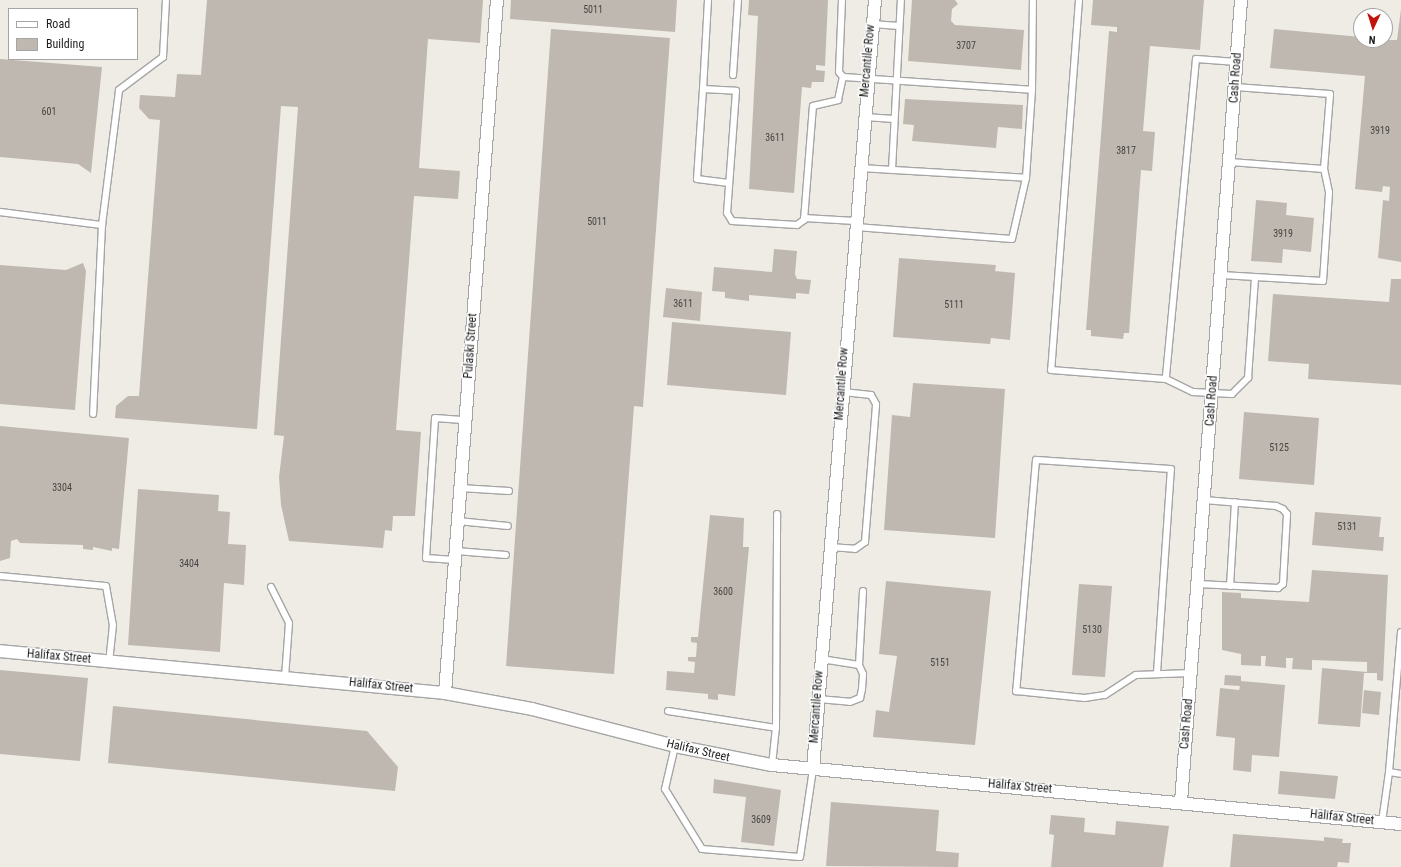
<!DOCTYPE html>
<style>
body{margin:0}
#map{position:relative;width:1401px;height:867px;overflow:hidden;background:#efece5;font-family:"Roboto Condensed",sans-serif}
div>[style]{position:absolute}
[style*='--x']{left:calc(var(--x)*1px);top:calc(var(--y)*1px);width:calc(var(--w)*1px);rotate:calc(var(--a)*1deg)}
.building>*{inset:0;background:#bfb8b1}
.roads{filter:drop-shadow(1px 0 #a5a5a5) drop-shadow(-1px 0 #a5a5a5) drop-shadow(0 1px #a5a5a5) drop-shadow(0 -1px #a5a5a5)}
.lane>*{height:6px;margin:-3px;padding:0 3px;transform-origin:3px;border-radius:3px;background:#fff}
.street>*{height:12px;margin:-6px;padding:0 6px;transform-origin:6px;border-radius:6px;background:#fff}
span{translate:-50% -50%;white-space:nowrap;text-align:center;line-height:1.15;-webkit-text-stroke:3px #fff;paint-order:stroke}
.number-label{font-size:10px;color:#464443}
.number-label span{-webkit-text-stroke-width:0}
.street-label{font-size:12px;color:#1e1e1e}
.legend{position:absolute;left:8px;top:8px;width:130px;height:52px;box-sizing:border-box;background:#fff;border:1px solid #a5a5a5;margin:0;padding:5px 7px;list-style:none;font-size:12px;color:#1e1e1e}
.legend li{display:flex;align-items:center;gap:8px;height:20px}
.legend b{width:20px;border:1px solid #a5a5a5}
.north{position:absolute;left:1353px;top:8px;width:40px;height:40px;box-sizing:border-box;background:#fff;border:1px solid #a5a5a5;border-radius:50%;rotate:184deg;font-size:11px;font-weight:700;line-height:16px;text-align:center;color:#1e1e1e}
.north::after{content:'';display:block;margin:auto;width:14px;height:18px;background:#c2130a;clip-path:polygon(50% 0,100% 100%,50% 72%,0 100%)}
</style>
<div id="map">
<div class="building">
<div style="clip-path:polygon(207px 0,483px 0,480px 43px,428px 39px,419px 168px,460px 171px,458px 199px,414px 196px,396px 430px,421px 432px,415px 516px,393px 516px,392px 531px,385px 530px,383px 548px,289px 541px,281px 505px,279px 477px,284px 436px,274px 435px,298px 107px,281px 106px,257px 429px,115px 418px,116px 406px,128px 396px,139px 396px,160px 120px,149px 119px,139px 108px,140px 95px,175px 97px,177px 74px,201px 75px)"></div>
<div style="clip-path:polygon(511px 0,677px 0,675px 32px,510px 19px)"></div>
<div style="clip-path:polygon(749px 0,828px 0,825px 66px,816px 65px,816px 70px,825px 71px,824px 82px,812px 82px,811px 88px,802px 87px,794px 193px,749px 189px,758px 16px,748px 15px)"></div>
<div style="clip-path:polygon(912px 0,955px 0,958px 4px,952px 9px,951px 21px,955px 25px,1024px 30px,1021px 70px,908px 61px)"></div>
<div style="clip-path:polygon(1093px 0,1204px 0,1200px 50px,1150px 46px,1143px 131px,1155px 132px,1152px 171px,1141px 170px,1129px 333px,1124px 333px,1123px 339px,1091px 336px,1091px 330px,1086px 330px,1109px 31px,1117px 32px,1117px 27px,1091px 25px)"></div>
<div style="clip-path:polygon(1401px 9px,1401px 262px,1378px 258px,1383px 200px,1389px 201px,1390px 187px,1383px 186px,1382px 192px,1355px 189px,1365px 76px,1270px 68px,1274px 29px,1361px 37px,1361px 40px,1397px 40px)"></div>
<div style="clip-path:polygon(551px 29px,670px 38px,643px 407px,634px 406px,614px 674px,506px 666px)"></div>
<div style="clip-path:polygon(0 59px,102px 67px,91px 173px,78px 164px,0 157px)"></div>
<div style="clip-path:polygon(905px 99px,1023px 105px,1022px 129px,998px 127px,996px 148px,912px 141px,914px 125px,903px 124px)"></div>
<div style="clip-path:polygon(1256px 200px,1287px 203px,1286px 215px,1314px 218px,1311px 252px,1283px 249px,1282px 263px,1251px 261px)"></div>
<div style="clip-path:polygon(774px 249px,797px 251px,795px 274px,797px 279px,811px 280px,809px 294px,796px 293px,796px 299px,749px 295px,749px 301px,725px 298px,725px 292px,712px 291px,714px 267px,772px 272px)"></div>
<div style="clip-path:polygon(899px 258px,996px 265px,995px 271px,1015px 273px,1010px 340px,991px 338px,990px 344px,893px 337px)"></div>
<div style="clip-path:polygon(83px 263px,86px 271px,75px 410px,0 404px,0 265px,66px 270px)"></div>
<div style="clip-path:polygon(1391px 279px,1401px 279px,1401px 385px,1308px 379px,1309px 364px,1268px 361px,1273px 294px,1389px 302px)"></div>
<div style="clip-path:polygon(666px 288px,702px 292px,700px 321px,663px 317px)"></div>
<div style="clip-path:polygon(672px 322px,791px 332px,786px 395px,667px 385px)"></div>
<div style="clip-path:polygon(913px 383px,1005px 389px,995px 538px,884px 530px,892px 415px,910px 417px)"></div>
<div style="clip-path:polygon(1244px 412px,1319px 418px,1314px 485px,1239px 479px)"></div>
<div style="clip-path:polygon(0 426px,129px 438px,119px 549px,112px 548px,112px 551px,93px 547px,93px 550px,83px 549px,83px 545px,20px 543px,17px 539px,11px 541px,10px 558px,0 561px)"></div>
<div style="clip-path:polygon(138px 489px,219px 495px,218px 511px,230px 512px,228px 544px,246px 545px,244px 585px,224px 583px,220px 652px,128px 645px)"></div>
<div style="clip-path:polygon(1315px 512px,1381px 517px,1379px 537px,1384px 537px,1383px 551px,1312px 545px)"></div>
<div style="clip-path:polygon(710px 515px,744px 518px,743px 547px,749px 547px,735px 696px,718px 694px,718px 700px,708px 699px,708px 694px,666px 690px,667px 671px,694px 673px,695px 662px,688px 661px,688px 657px,696px 657px,697px 643px,691px 642px,691px 637px,698px 637px)"></div>
<div style="clip-path:polygon(1312px 570px,1388px 575px,1383px 681px,1377px 680px,1377px 673px,1364px 673px,1360px 727px,1318px 724px,1322px 668px,1367px 672px,1367px 662px,1312px 660px,1312px 670px,1292px 669px,1293px 658px,1286px 658px,1286px 668px,1265px 666px,1266px 656px,1261px 656px,1261px 666px,1241px 665px,1241px 654px,1222px 650px,1222px 592px,1241px 593px,1241px 598px,1309px 602px)"></div>
<div style="clip-path:polygon(886px 581px,991px 591px,975px 745px,873px 737px,876px 710px,889px 712px,897px 656px,879px 654px)"></div>
<div style="clip-path:polygon(1079px 584px,1112px 586px,1105px 677px,1072px 675px)"></div>
<div style="clip-path:polygon(0 670px,88px 678px,80px 761px,0 754px)"></div>
<div style="clip-path:polygon(1225px 675px,1241px 676px,1241px 681px,1285px 685px,1279px 757px,1252px 755px,1251px 772px,1233px 770px,1235px 738px,1216px 736px,1220px 688px,1239px 690px,1240px 686px,1224px 685px)"></div>
<div style="clip-path:polygon(1364px 690px,1381px 692px,1379px 715px,1362px 713px)"></div>
<div style="clip-path:polygon(113px 706px,367px 731px,398px 767px,395px 791px,108px 763px)"></div>
<div style="clip-path:polygon(1280px 771px,1338px 776px,1335px 799px,1278px 794px)"></div>
<div style="clip-path:polygon(714px 779px,781px 790px,774px 846px,741px 842px,746px 797px,713px 793px)"></div>
<div style="clip-path:polygon(831px 802px,939px 810px,936px 851px,959px 853px,958px 867px,826px 866px)"></div>
<div style="clip-path:polygon(1051px 815px,1085px 818px,1084px 832px,1115px 835px,1116px 821px,1169px 826px,1163px 867px,1051px 867px,1054px 835px,1049px 834px)"></div>
<div style="clip-path:polygon(1233px 834px,1324px 841px,1324px 837px,1343px 839px,1342px 843px,1351px 843px,1349px 863px,1338px 862px,1337px 867px,1230px 867px)"></div>
</div>
<div class="roads">
<div class="lane">
<div style="--x:708;--y:0;--w:89;--a:93.2"></div>
<div style="--x:703;--y:89;--w:33;--a:3"></div>
<div style="--x:736;--y:91;--w:122;--a:94.2"></div>
<div style="--x:727;--y:213;--w:9;--a:58"></div>
<div style="--x:732;--y:221;--w:65;--a:3.5"></div>
<div style="--x:797;--y:225;--w:9;--a:-36"></div>
<div style="--x:804;--y:220;--w:114;--a:-85.5"></div>
<div style="--x:813;--y:106;--w:26;--a:-13"></div>
<div style="--x:838;--y:100;--w:24;--a:-78"></div>
<div style="--x:842;--y:0;--w:72;--a:92.4"></div>
<div style="--x:839;--y:72;--w:6;--a:51"></div>
<div style="--x:843;--y:77;--w:189;--a:3.9"></div>
<div style="--x:1032;--y:90;--w:90;--a:-89.4"></div>
<div style="--x:1079;--y:0;--w:371;--a:94.3"></div>
<div style="--x:1051;--y:370;--w:115;--a:4.5"></div>
<div style="--x:872;--y:24;--w:27;--a:4"></div>
<div style="--x:1237;--y:62;--w:41;--a:-175.8"></div>
<div style="--x:1196;--y:59;--w:321;--a:95.4"></div>
<div style="--x:1166;--y:379;--w:30;--a:26"></div>
<div style="--x:1193;--y:392;--w:39;--a:3"></div>
<div style="--x:1232;--y:394;--w:23;--a:-45"></div>
<div style="--x:1248;--y:378;--w:101;--a:-86"></div>
<div style="--x:733;--y:75;--w:75;--a:-86.2"></div>
<div style="--x:703;--y:89;--w:90;--a:93.8"></div>
<div style="--x:697;--y:179;--w:32;--a:7"></div>
<div style="--x:865;--y:117;--w:29;--a:4"></div>
<div style="--x:1230;--y:162;--w:94;--a:4.3"></div>
<div style="--x:1324;--y:169;--w:75;--a:-85.4"></div>
<div style="--x:1330;--y:94;--w:95;--a:-175.8"></div>
<div style="--x:860;--y:168;--w:166;--a:3.4"></div>
<div style="--x:892;--y:170;--w:170;--a:-87"></div>
<div style="--x:0;--y:212;--w:103;--a:7.3"></div>
<div style="--x:102;--y:225;--w:189;--a:92.7"></div>
<div style="--x:804;--y:218;--w:51;--a:3.4"></div>
<div style="--x:102;--y:225;--w:136;--a:-82.8"></div>
<div style="--x:119;--y:90;--w:55;--a:-36.9"></div>
<div style="--x:163;--y:57;--w:57;--a:-87"></div>
<div style="--x:856;--y:227;--w:156;--a:4.4"></div>
<div style="--x:1012;--y:239;--w:63;--a:-77.1"></div>
<div style="--x:1026;--y:178;--w:88;--a:-86.1"></div>
<div style="--x:1221;--y:275;--w:102;--a:3.4"></div>
<div style="--x:1323;--y:281;--w:89;--a:-86.1"></div>
<div style="--x:1329;--y:192;--w:24;--a:-102"></div>
<div style="--x:460;--y:488;--w:49;--a:3.5"></div>
<div style="--x:458;--y:521;--w:50;--a:5.7"></div>
<div style="--x:829;--y:547;--w:26;--a:4"></div>
<div style="--x:855;--y:549;--w:12;--a:-35"></div>
<div style="--x:865;--y:542;--w:138;--a:-85.4"></div>
<div style="--x:876;--y:404;--w:10;--a:-119"></div>
<div style="--x:871;--y:395;--w:28;--a:-174"></div>
<div style="--x:456;--y:551;--w:50;--a:4.6"></div>
<div style="--x:455;--y:560;--w:29;--a:-176"></div>
<div style="--x:426;--y:558;--w:140;--a:-86.3"></div>
<div style="--x:435;--y:418;--w:31;--a:4"></div>
<div style="--x:0;--y:576;--w:106;--a:5.4"></div>
<div style="--x:106;--y:586;--w:40;--a:80"></div>
<div style="--x:113;--y:625;--w:36;--a:96"></div>
<div style="--x:1198;--y:584;--w:80;--a:2.9"></div>
<div style="--x:1278;--y:588;--w:6;--a:-39"></div>
<div style="--x:1283;--y:584;--w:70;--a:-86.7"></div>
<div style="--x:1287;--y:514;--w:6;--a:-129"></div>
<div style="--x:1283;--y:509;--w:8;--a:-157"></div>
<div style="--x:1276;--y:506;--w:72;--a:-175.2"></div>
<div style="--x:1230;--y:586;--w:84;--a:-86.6"></div>
<div style="--x:271;--y:587;--w:40;--a:63.4"></div>
<div style="--x:289;--y:623;--w:54;--a:94.2"></div>
<div style="--x:1401;--y:632;--w:141;--a:94.9"></div>
<div style="--x:1389;--y:772;--w:12;--a:9"></div>
<div style="--x:859;--y:665;--w:74;--a:-86.9"></div>
<div style="--x:1157;--y:673;--w:204;--a:-86.1"></div>
<div style="--x:1171;--y:469;--w:135;--a:-176.2"></div>
<div style="--x:1036;--y:460;--w:232;--a:94.9"></div>
<div style="--x:1016;--y:691;--w:69;--a:5.8"></div>
<div style="--x:1085;--y:698;--w:20;--a:-9"></div>
<div style="--x:1105;--y:695;--w:37;--a:-33"></div>
<div style="--x:1136;--y:675;--w:55;--a:-2.1"></div>
<div style="--x:818;--y:699;--w:32;--a:5"></div>
<div style="--x:850;--y:702;--w:11;--a:-22"></div>
<div style="--x:860;--y:698;--w:9;--a:-77"></div>
<div style="--x:862;--y:689;--w:15;--a:-86"></div>
<div style="--x:863;--y:674;--w:10;--a:-114"></div>
<div style="--x:859;--y:665;--w:38;--a:-171"></div>
<div style="--x:668;--y:711;--w:109;--a:8.9"></div>
<div style="--x:675;--y:746;--w:44;--a:103.1"></div>
<div style="--x:665;--y:789;--w:70;--a:58.3"></div>
<div style="--x:702;--y:849;--w:98;--a:4.7"></div>
<div style="--x:800;--y:857;--w:89;--a:-81.6"></div>
<div style="--x:772;--y:765;--w:37;--a:-84"></div>
<div style="--x:776;--y:728;--w:214;--a:-89.7"></div>
<div style="--x:1382;--y:822;--w:50;--a:-82"></div>
</div>
<div class="street">
<div style="--x:0;--y:651;--w:447;--a:5.4"></div>
<div style="--x:445;--y:693;--w:88;--a:10.4"></div>
<div style="--x:532;--y:709;--w:148;--a:14.5"></div>
<div style="--x:675;--y:746;--w:99;--a:11.1"></div>
<div style="--x:772;--y:765;--w:632;--a:5.36"></div>
<div style="--x:445;--y:693;--w:695;--a:-85.71"></div>
<div style="--x:813;--y:769;--w:771;--a:-85.39"></div>
<div style="--x:1181;--y:802;--w:804;--a:-85.72"></div>
</div>
</div>
<div class="number-label">
<span style="left:593px;top:10px">5011</span>
<span style="left:966px;top:46px">3707</span>
<span style="left:49px;top:112px">601</span>
<span style="left:1380px;top:131px">3919</span>
<span style="left:775px;top:138px">3611</span>
<span style="left:1126px;top:151px">3817</span>
<span style="left:597px;top:222px">5011</span>
<span style="left:1283px;top:234px">3919</span>
<span style="left:683px;top:304px">3611</span>
<span style="left:954px;top:305px">5111</span>
<span style="left:1279px;top:448px">5125</span>
<span style="left:62px;top:488px">3304</span>
<span style="left:1347px;top:527px">5131</span>
<span style="left:189px;top:564px">3404</span>
<span style="left:723px;top:592px">3600</span>
<span style="left:1092px;top:630px">5130</span>
<span style="left:940px;top:663px">5151</span>
<span style="left:761px;top:820px">3609</span>
</div>
<div class="street-label">
<span style="left:868px;top:61px;rotate:-85deg">Mercantile Row</span>
<span style="left:1236px;top:78px;rotate:-86deg">Cash Road</span>
<span style="left:471px;top:346px;rotate:-86deg">Pulaski Street</span>
<span style="left:842px;top:384px;rotate:-86deg">Mercantile Row</span>
<span style="left:1212px;top:401px;rotate:-86deg">Cash Road</span>
<span style="left:59px;top:657px;rotate:5deg">Halifax Street</span>
<span style="left:381px;top:686px;rotate:6deg">Halifax Street</span>
<span style="left:817px;top:707px;rotate:-86deg">Mercantile Row</span>
<span style="left:1187px;top:724px;rotate:-85deg">Cash Road</span>
<span style="left:698px;top:751px;rotate:13deg">Halifax Street</span>
<span style="left:1020px;top:787px;rotate:5deg">Halifax Street</span>
<span style="left:1342px;top:818px;rotate:6deg">Halifax Street</span>
</div>
<ul class="legend">
<li><b style="height:5px;background:#fff"></b>Road</li>
<li><b style="height:11px;background:#bfb8b1"></b>Building</li>
</ul>
<div class="north">N</div>
</div>
